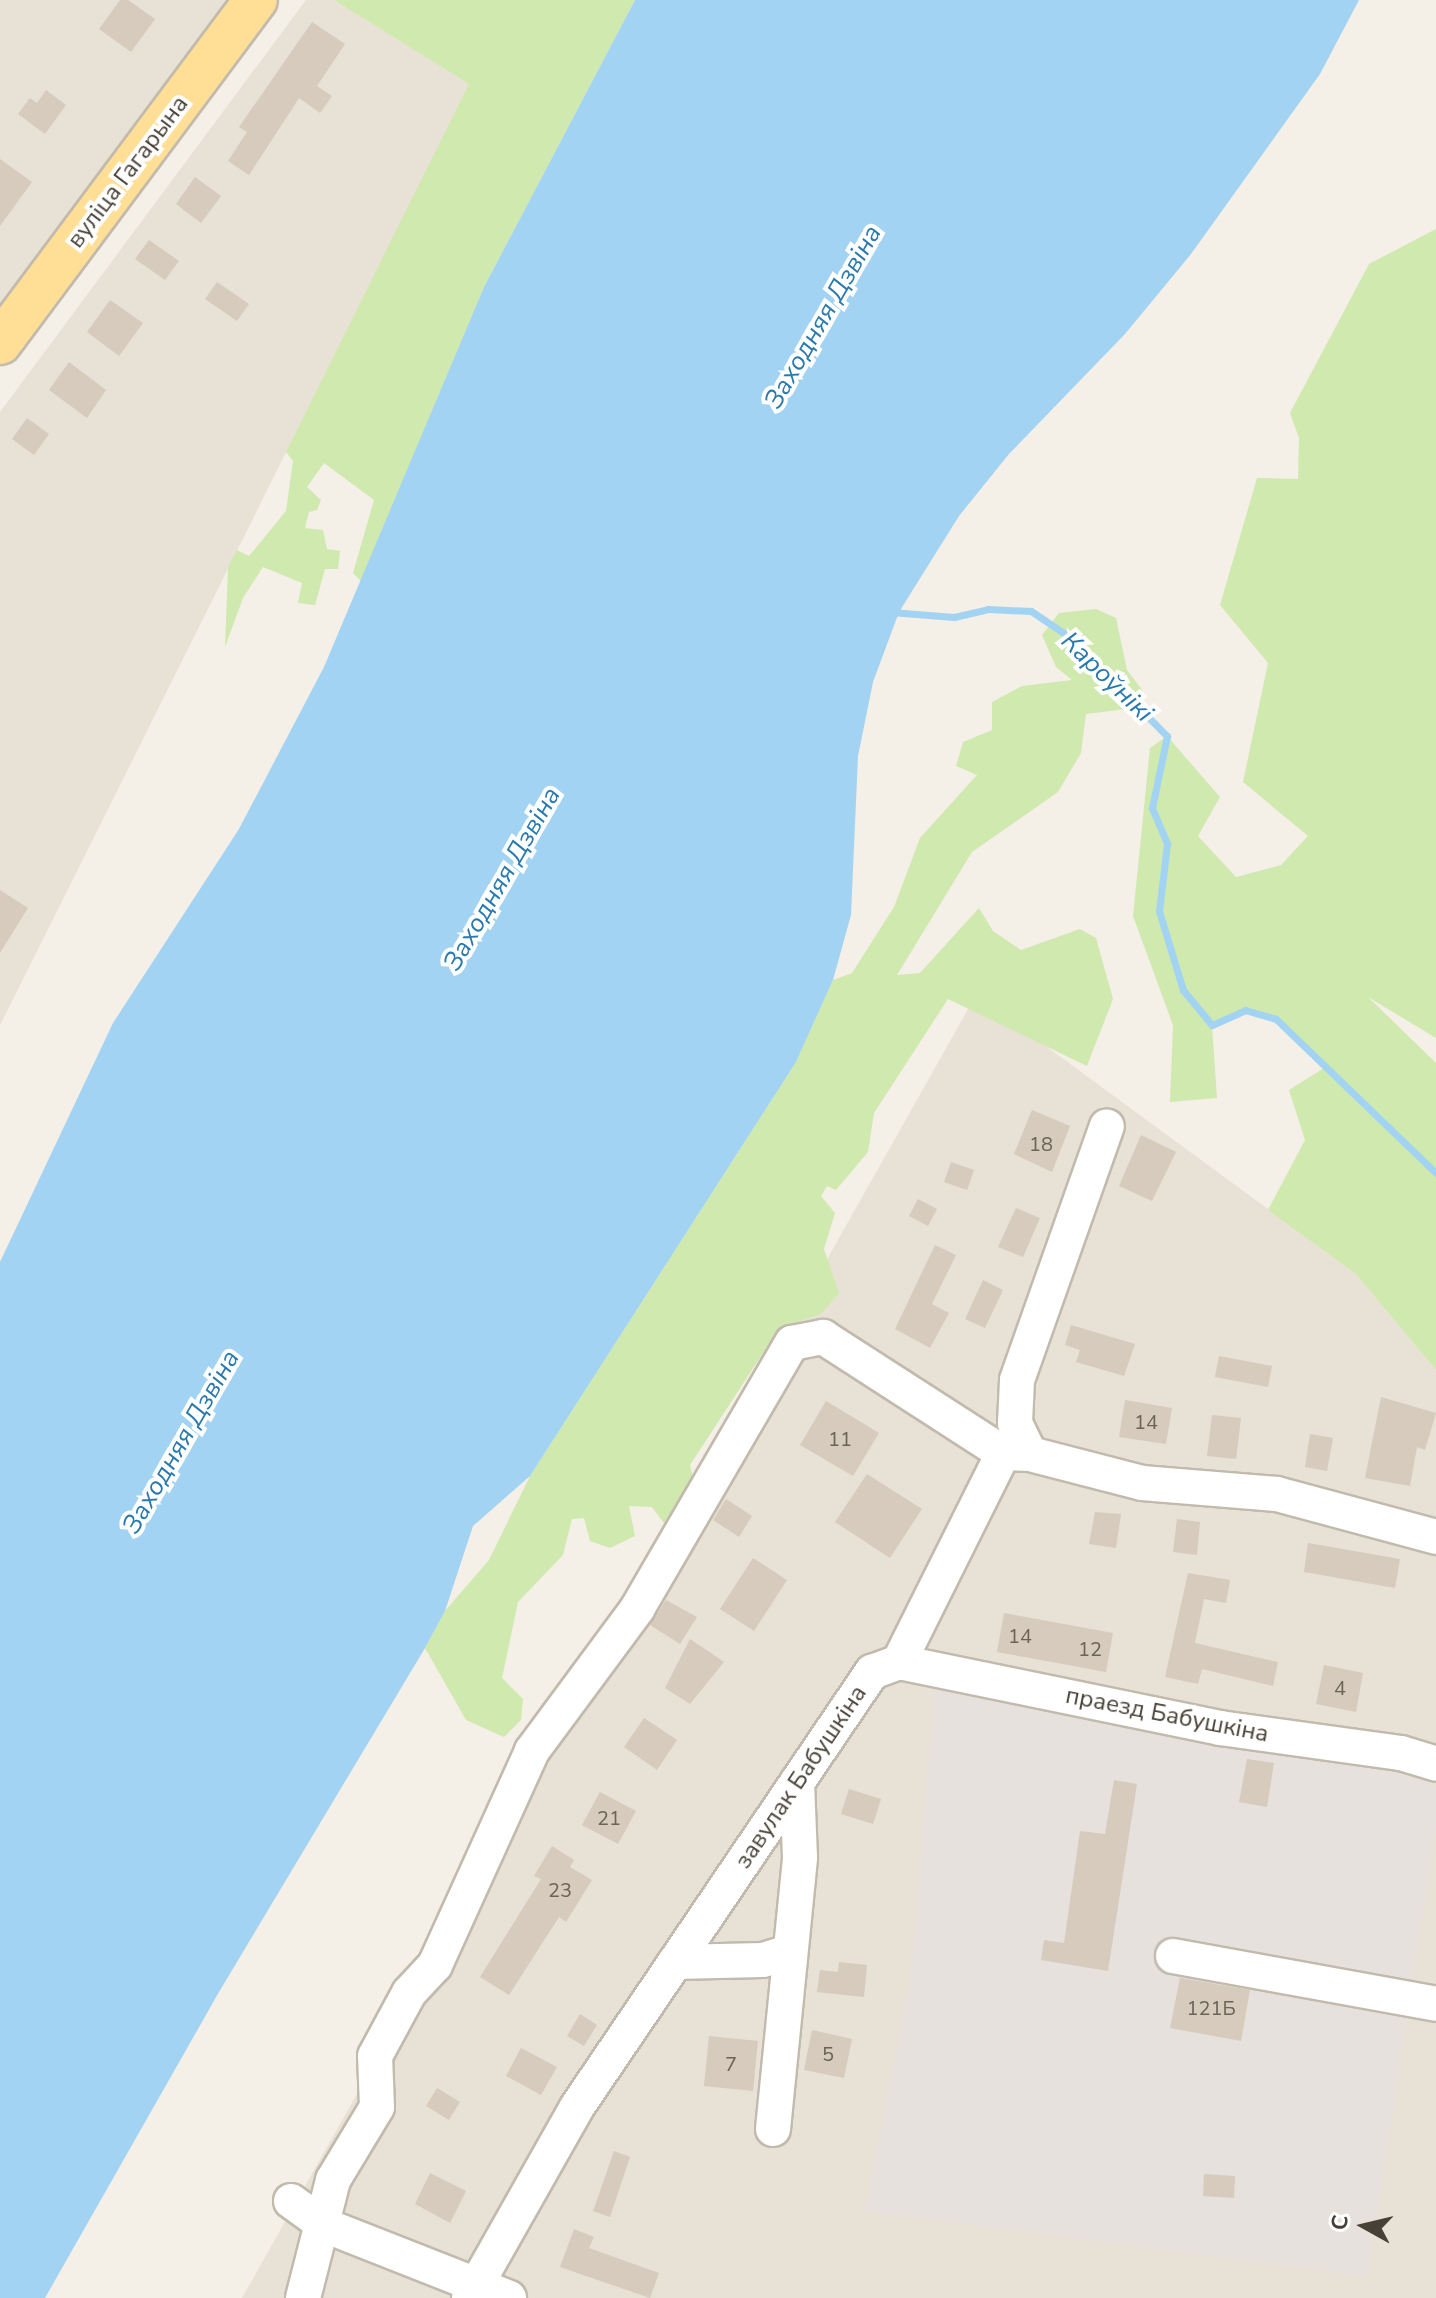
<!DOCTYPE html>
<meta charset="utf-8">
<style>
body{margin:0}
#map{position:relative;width:1436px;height:2298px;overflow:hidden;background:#f4efe7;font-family:"Nunito Sans",sans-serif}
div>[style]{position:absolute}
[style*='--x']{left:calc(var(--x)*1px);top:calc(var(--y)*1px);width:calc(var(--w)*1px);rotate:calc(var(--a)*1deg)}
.residential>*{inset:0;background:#e8e1d5}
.industrial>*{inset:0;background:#e6e1dc}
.green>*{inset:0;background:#d0e9af}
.water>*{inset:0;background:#a2d3f2}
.stream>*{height:7px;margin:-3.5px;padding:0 3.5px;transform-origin:3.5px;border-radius:3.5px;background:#a2d3f2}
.building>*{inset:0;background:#d6cbbc}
.roads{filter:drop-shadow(2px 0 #c2baac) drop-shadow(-2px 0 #c2baac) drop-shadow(0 2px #c2baac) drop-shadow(0 -2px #c2baac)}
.minor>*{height:34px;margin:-17px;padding:0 17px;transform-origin:17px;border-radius:17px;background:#fff}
.major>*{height:42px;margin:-21px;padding:0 21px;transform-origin:21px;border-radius:21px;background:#ffde95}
span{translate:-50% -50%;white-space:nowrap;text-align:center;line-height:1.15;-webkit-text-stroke:8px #fff;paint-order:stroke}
.number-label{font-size:20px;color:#6b6358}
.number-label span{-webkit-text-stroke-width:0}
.street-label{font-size:24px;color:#474036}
.water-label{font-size:26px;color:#2b7aad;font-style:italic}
.north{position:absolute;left:1324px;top:2186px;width:80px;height:80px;-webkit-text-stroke:6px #fff;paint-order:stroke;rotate:278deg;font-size:22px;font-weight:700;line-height:32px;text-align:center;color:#474036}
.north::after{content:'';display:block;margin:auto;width:28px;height:36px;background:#474036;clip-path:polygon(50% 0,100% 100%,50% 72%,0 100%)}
</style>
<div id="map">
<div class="residential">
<div style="clip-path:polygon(0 0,239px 0,0 312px)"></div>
<div style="clip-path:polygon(306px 0,334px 0,470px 84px,0 1025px,0 412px)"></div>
<div style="clip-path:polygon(976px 995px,1355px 1273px,1436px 1370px,1436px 2298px,242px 2298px)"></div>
</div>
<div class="industrial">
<div style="clip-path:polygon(935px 1681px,1412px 1770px,1436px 1789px,1436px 1827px,1368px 2277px,865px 2211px,911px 1971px)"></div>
</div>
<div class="green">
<div style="clip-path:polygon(334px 0,635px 0,484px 287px,361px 581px,353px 573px,374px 500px,324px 463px,307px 487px,321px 500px,317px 510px,309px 512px,305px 528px,323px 530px,327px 549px,340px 551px,338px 569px,325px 569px,315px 605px,298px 603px,302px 583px,263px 567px,243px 598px,225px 647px,228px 567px,237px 550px,249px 556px,286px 511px,293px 461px,286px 452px,469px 84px)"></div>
<div style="clip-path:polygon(1436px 229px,1436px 1038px,1368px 997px,1436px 1063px,1436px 1370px,1355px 1273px,1268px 1210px,1305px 1140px,1289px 1090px,1324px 1068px,1276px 1019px,1244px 1010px,1212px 1026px,1217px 1098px,1170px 1102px,1173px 1025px,1133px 916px,1150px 748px,1167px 736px,1220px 797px,1198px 836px,1236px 877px,1281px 865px,1308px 836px,1243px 782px,1268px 663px,1220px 605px,1257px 478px,1298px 479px,1299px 438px,1290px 413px,1369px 264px)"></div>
<div style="clip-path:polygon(1096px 609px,1116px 618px,1127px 670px,1143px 691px,1126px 709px,1086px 714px,1081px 753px,1058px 792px,972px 852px,897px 975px,920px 973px,979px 908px,993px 931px,1021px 950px,1080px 929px,1096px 938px,1113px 999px,1087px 1066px,948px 999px,874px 1113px,868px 1152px,836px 1190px,827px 1186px,821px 1196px,835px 1213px,824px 1249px,839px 1293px,822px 1313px,778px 1330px,690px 1465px,696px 1489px,676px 1523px,663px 1522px,652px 1507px,629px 1506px,635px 1536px,610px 1548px,590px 1541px,584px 1518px,572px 1519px,563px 1555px,518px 1602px,502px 1678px,523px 1699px,521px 1720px,504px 1737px,466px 1720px,425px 1648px,445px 1611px,489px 1560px,530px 1476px,796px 1062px,833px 980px,852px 973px,894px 907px,920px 838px,977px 775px,956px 766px,963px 742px,992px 730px,992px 702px,1022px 686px,1072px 680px,1056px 667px,1042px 635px,1059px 613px)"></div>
</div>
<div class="water">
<div style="clip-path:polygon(635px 0,1359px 0,1320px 74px,1191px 254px,1125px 334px,1009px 454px,959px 516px,899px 612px,873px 682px,858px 756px,851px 915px,833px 980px,796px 1062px,530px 1476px,473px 1526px,445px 1611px,425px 1648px,219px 1992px,45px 2298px,0 2298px,0 1262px,113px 1023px,239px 829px,324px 667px,484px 287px)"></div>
</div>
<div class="stream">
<div style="--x:891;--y:612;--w:63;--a:4.5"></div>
<div style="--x:954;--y:617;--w:35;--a:-13"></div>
<div style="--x:988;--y:609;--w:43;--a:2.7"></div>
<div style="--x:1031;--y:611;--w:45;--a:34"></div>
<div style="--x:1068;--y:636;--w:141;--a:45.3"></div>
<div style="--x:1167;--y:736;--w:74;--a:101.8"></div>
<div style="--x:1152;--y:808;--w:39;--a:67"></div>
<div style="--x:1167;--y:844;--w:67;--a:96.8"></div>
<div style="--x:1159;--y:911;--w:83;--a:73.1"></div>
<div style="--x:1183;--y:990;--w:45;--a:50.4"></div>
<div style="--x:1212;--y:1025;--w:36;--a:-24"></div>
<div style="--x:1245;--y:1010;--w:32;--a:16"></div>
<div style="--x:1276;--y:1019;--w:222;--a:43.9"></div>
</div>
<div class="building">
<div style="clip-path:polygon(120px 0,128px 0,155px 19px,131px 52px,99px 29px)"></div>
<div style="clip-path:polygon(312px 22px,345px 44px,317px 86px,332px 96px,320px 113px,299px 98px,249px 175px,228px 161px,247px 132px,239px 127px)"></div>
<div style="clip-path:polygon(46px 90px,66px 105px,45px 134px,18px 114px,30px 98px,37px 103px)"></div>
<div style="clip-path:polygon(0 159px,32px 182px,0 226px)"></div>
<div style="clip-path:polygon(195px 177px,221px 196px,201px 223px,176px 204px)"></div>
<div style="clip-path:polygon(149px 240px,179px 261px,165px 280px,135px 259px)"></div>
<div style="clip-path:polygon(217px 282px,249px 304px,237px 321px,205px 299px)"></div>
<div style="clip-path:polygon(110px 300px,143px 323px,119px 356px,87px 332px)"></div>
<div style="clip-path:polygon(69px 362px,106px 390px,87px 418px,49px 390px)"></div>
<div style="clip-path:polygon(27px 418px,49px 434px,34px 455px,12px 439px)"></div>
<div style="clip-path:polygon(0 890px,28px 908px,0 953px)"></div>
<div style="clip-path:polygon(1032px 1110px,1070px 1126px,1052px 1172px,1014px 1154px)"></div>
<div style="clip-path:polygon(1141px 1135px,1176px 1152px,1152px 1201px,1119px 1186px)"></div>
<div style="clip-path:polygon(951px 1162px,974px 1170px,967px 1190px,944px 1182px)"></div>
<div style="clip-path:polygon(918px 1199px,937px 1209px,928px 1226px,909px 1216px)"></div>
<div style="clip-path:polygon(1016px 1208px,1040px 1218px,1023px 1257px,998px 1247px)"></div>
<div style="clip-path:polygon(935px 1245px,956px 1255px,932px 1304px,949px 1313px,930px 1348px,895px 1329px)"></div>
<div style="clip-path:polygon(983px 1280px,1003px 1290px,985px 1328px,965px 1319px)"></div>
<div style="clip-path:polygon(1071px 1325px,1135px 1344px,1124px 1376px,1076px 1362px,1080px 1350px,1065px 1345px)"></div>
<div style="clip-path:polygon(1219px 1356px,1272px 1366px,1268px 1387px,1215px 1377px)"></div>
<div style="clip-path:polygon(1381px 1397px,1436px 1413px,1425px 1450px,1417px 1447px,1410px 1486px,1365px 1478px)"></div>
<div style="clip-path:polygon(1125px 1400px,1172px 1408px,1166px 1444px,1119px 1437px)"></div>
<div style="clip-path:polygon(826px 1401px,879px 1433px,853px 1476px,800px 1445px)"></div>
<div style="clip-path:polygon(1212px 1415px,1241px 1418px,1236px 1459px,1207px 1456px)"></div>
<div style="clip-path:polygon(1310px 1434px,1333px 1438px,1327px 1471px,1305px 1467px)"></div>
<div style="clip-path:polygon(867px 1474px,922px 1509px,890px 1558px,835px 1522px)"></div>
<div style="clip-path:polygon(726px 1499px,752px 1516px,739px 1537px,713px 1520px)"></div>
<div style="clip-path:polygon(1095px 1512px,1121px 1514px,1116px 1548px,1089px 1544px)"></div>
<div style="clip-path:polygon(1177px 1519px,1200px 1522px,1197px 1555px,1173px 1552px)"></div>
<div style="clip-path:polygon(1308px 1543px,1400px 1559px,1395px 1588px,1304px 1572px)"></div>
<div style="clip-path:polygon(753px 1558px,787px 1580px,754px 1631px,720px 1609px)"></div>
<div style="clip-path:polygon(1188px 1573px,1230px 1580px,1226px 1603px,1204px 1599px,1195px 1643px,1278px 1662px,1273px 1686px,1202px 1669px,1198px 1684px,1165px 1677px)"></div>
<div style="clip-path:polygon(666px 1600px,697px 1617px,680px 1644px,650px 1625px)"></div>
<div style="clip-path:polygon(1004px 1613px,1113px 1633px,1106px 1672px,997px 1652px)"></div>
<div style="clip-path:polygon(690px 1639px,724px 1662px,690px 1704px,665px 1688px)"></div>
<div style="clip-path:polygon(1324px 1665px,1363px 1673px,1356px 1712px,1316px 1704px)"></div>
<div style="clip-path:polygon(644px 1718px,677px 1740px,657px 1770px,624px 1747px)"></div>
<div style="clip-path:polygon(1247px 1759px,1274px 1763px,1267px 1807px,1239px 1802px)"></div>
<div style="clip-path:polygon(1114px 1780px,1137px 1784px,1108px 1971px,1041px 1960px,1044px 1940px,1064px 1943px,1080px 1831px,1105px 1834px)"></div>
<div style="clip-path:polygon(849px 1789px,881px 1799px,873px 1824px,841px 1814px)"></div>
<div style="clip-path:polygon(600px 1792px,636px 1811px,618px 1844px,582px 1825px)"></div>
<div style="clip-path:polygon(552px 1846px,574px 1860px,570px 1867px,592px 1880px,566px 1922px,559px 1917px,509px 1995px,480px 1977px,541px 1879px,534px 1876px)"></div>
<div style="clip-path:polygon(839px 1962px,867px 1965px,864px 1997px,817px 1992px,820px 1970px,838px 1972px)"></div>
<div style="clip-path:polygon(1180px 1978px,1250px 1990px,1241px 2041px,1170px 2028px)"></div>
<div style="clip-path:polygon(580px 2014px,597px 2025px,584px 2046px,567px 2036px)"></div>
<div style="clip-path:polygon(812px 2030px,852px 2039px,844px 2078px,804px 2070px)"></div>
<div style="clip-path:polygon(709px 2036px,758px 2041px,753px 2091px,704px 2086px)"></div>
<div style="clip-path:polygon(521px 2048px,557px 2067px,541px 2095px,506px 2076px)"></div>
<div style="clip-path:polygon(437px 2088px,460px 2102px,449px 2120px,426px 2106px)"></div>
<div style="clip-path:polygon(614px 2151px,630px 2157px,610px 2217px,593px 2211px)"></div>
<div style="clip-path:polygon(430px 2173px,466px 2191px,450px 2223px,415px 2204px)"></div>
<div style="clip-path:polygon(1204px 2174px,1235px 2176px,1234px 2198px,1203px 2196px)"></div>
<div style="clip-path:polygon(574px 2229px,594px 2237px,589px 2248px,659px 2273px,650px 2298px,560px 2267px)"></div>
</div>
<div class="roads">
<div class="minor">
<div style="--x:1030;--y:1454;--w:34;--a:-116"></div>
<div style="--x:1015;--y:1423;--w:43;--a:-87.3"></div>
<div style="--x:1017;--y:1380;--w:269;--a:-70.5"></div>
<div style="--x:899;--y:1662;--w:328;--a:11.6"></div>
<div style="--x:1220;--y:1728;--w:183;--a:7.9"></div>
<div style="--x:1401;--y:1753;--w:37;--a:17"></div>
<div style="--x:1173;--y:1956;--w:267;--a:10.3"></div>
<div style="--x:675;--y:1962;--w:88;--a:-1.3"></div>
<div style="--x:763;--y:1960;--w:28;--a:-17"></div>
<div style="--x:773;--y:2129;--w:273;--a:-84.3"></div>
<div style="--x:800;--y:1857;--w:75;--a:-92.3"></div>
<div style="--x:291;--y:2201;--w:41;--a:36"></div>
<div style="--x:324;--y:2225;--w:199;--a:21.5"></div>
<div style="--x:303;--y:2298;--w:122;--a:-75.7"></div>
<div style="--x:333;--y:2180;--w:85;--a:-58.9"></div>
<div style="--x:377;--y:2107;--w:51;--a:-92.2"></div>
<div style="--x:375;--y:2056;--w:72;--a:-61.6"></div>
<div style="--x:409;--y:1993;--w:38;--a:-47"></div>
<div style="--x:435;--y:1965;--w:235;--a:-65.6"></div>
<div style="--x:532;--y:1751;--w:177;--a:-53.5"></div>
<div style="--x:637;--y:1609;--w:308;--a:-59.8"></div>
<div style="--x:792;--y:1343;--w:32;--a:-11"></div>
<div style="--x:823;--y:1337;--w:214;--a:32.8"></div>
<div style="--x:469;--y:2298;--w:219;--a:-60.5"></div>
<div style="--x:577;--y:2107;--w:526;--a:-55.86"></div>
<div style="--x:872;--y:1672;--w:29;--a:-20"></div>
<div style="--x:899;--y:1662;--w:233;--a:-63.5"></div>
<div style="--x:1003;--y:1453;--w:27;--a:2"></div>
<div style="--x:1030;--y:1454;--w:116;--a:14.5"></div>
<div style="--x:1142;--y:1483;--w:135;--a:4.7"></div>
<div style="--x:1277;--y:1494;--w:165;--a:15.1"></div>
</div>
<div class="major">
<div style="--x:0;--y:343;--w:428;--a:-53.3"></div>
</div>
</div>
<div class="number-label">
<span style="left:1041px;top:1144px">18</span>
<span style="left:1146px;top:1422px">14</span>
<span style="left:840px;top:1439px">11</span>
<span style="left:1020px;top:1636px">14</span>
<span style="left:1090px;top:1649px">12</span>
<span style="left:1340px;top:1688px">4</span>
<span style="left:609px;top:1818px">21</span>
<span style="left:560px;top:1890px">23</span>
<span style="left:1211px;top:2008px">121Б</span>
<span style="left:828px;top:2054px">5</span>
<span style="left:731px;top:2064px">7</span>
</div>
<div class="street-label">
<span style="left:128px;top:172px;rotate:-53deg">вуліца Гагарына</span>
<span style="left:1167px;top:1715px;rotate:11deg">праезд Бабушкіна</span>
<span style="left:801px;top:1777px;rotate:-56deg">завулак Бабушкіна</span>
</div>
<div class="water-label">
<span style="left:823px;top:317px;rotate:-60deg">Заходняя Дзвіна</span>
<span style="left:1107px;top:677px;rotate:44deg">Кароўнікі</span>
<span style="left:502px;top:879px;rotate:-60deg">Заходняя Дзвіна</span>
<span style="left:181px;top:1442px;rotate:-60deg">Заходняя Дзвіна</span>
</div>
<div class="north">С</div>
</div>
